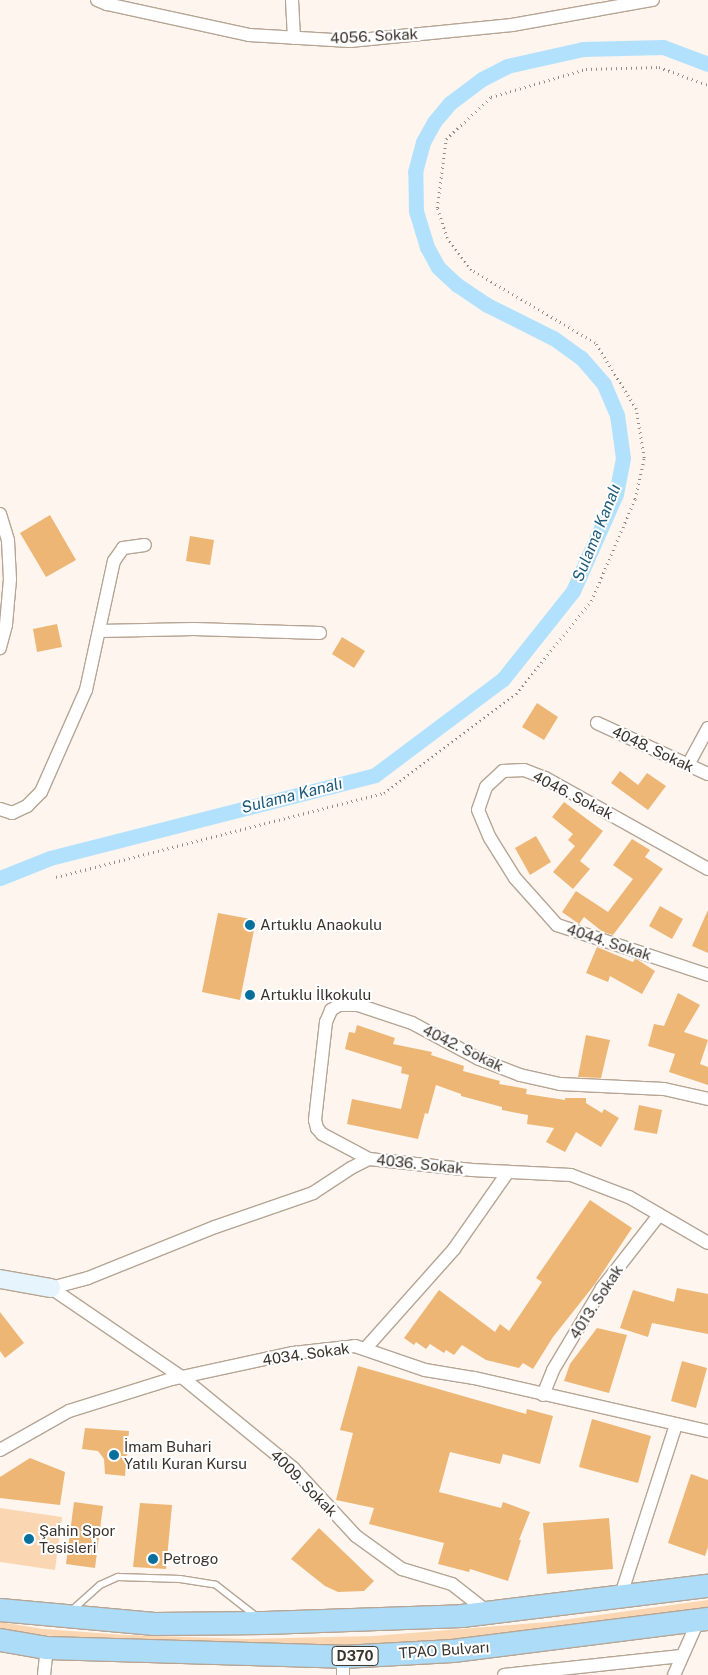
<!DOCTYPE html>
<meta charset="utf-8">
<style>
body{margin:0}
#map{position:relative;width:708px;height:1675px;overflow:hidden;background:#fdf5ee;font-family:"Public Sans",sans-serif}
div>[style]{position:absolute}
[style*='--x']{left:calc(var(--x)*1px);top:calc(var(--y)*1px);width:calc(var(--w)*1px);rotate:calc(var(--a)*1deg)}
.green>*{inset:0;background:#fad7b2}
.canal>*{height:15px;margin:-7.5px;padding:0 7.5px;transform-origin:7.5px;border-radius:7.5px;background:#b2e1fe}
.building>*{inset:0;background:#eeb675}
.path>*{height:2.5px;margin-top:-1.25px;transform-origin:0;background:repeating-linear-gradient(90deg,#948d86 0 1px,transparent 0 5px)}
.roads{filter:drop-shadow(1px 0 #b6a594) drop-shadow(-1px 0 #b6a594) drop-shadow(0 1px #b6a594) drop-shadow(0 -1px #b6a594)}
.lane>*{height:6px;margin:-3px;padding:0 3px;transform-origin:3px;border-radius:3px;background:#fff}
.street>*{height:12px;margin:-6px;padding:0 6px;transform-origin:6px;border-radius:6px;background:#fff}
.secondary>*{height:18px;margin:-9px;padding:0 9px;transform-origin:9px;border-radius:9px;background:#e6f4fd}
.highway>*{height:22px;margin:-11px;padding:0 11px;transform-origin:11px;border-radius:11px;background:#addcf9}
.dots>*{width:14px;height:14px;translate:-50% -50%;box-sizing:border-box;border:2px solid #fff;border-radius:50%}
span{translate:-50% -50%;white-space:nowrap;text-align:center;line-height:1.15;-webkit-text-stroke:4px #fff;paint-order:stroke}
.shield-label span{padding:1px 4px;background:#fff;border:1px solid;border-radius:4px;-webkit-text-stroke-width:0}
.shield-label{font-size:14px;color:#39332c;font-weight:700}
.street-label{font-size:15px;color:#39332c}
.poi-label{font-size:15px;color:#39332c}
.left{translate:0 -50%;text-align:left}
.water-label{font-size:16px;color:#1c5a7a;font-style:italic}
</style>
<div id="map">
<div class="green">
<div style="clip-path:polygon(0 1508px,62px 1517px,55px 1570px,0 1562px)"></div>
<div style="clip-path:polygon(708px 1600px,708px 1609px,473px 1640px,329px 1648px,124px 1644px,0 1630px,0 1622px,44px 1629px,125px 1635px,247px 1639px,374px 1636px,548px 1622px)"></div>
</div>
<div class="canal">
<div style="--x:0;--y:878;--w:54;--a:-21.8"></div>
<div style="--x:50;--y:858;--w:335;--a:-14.3"></div>
<div style="--x:375;--y:775;--w:160;--a:-36.9"></div>
<div style="--x:503;--y:679;--w:112;--a:-51.5"></div>
<div style="--x:573;--y:591;--w:106;--a:-66.1"></div>
<div style="--x:616;--y:494;--w:37;--a:-79"></div>
<div style="--x:623;--y:458;--w:43;--a:-97.9"></div>
<div style="--x:617;--y:415;--w:34;--a:-113"></div>
<div style="--x:604;--y:384;--w:35;--a:-131"></div>
<div style="--x:581;--y:358;--w:34;--a:-144"></div>
<div style="--x:553;--y:338;--w:74;--a:-153.4"></div>
<div style="--x:487;--y:305;--w:36;--a:-146"></div>
<div style="--x:457;--y:285;--w:26;--a:-137"></div>
<div style="--x:438;--y:267;--w:23;--a:-119"></div>
<div style="--x:427;--y:247;--w:38;--a:-107"></div>
<div style="--x:416;--y:211;--w:39;--a:-91"></div>
<div style="--x:415;--y:172;--w:31;--a:-75"></div>
<div style="--x:423;--y:142;--w:23;--a:-61"></div>
<div style="--x:434;--y:122;--w:25;--a:-50"></div>
<div style="--x:450;--y:103;--w:40;--a:-37"></div>
<div style="--x:482;--y:79;--w:28;--a:-27"></div>
<div style="--x:507;--y:66;--w:78;--a:-12.6"></div>
<div style="--x:583;--y:49;--w:80;--a:-1.4"></div>
<div style="--x:663;--y:47;--w:48;--a:20.7"></div>
</div>
<div class="building">
<div style="clip-path:polygon(50px 515px,76px 560px,46px 577px,20px 533px)"></div>
<div style="clip-path:polygon(190px 536px,214px 540px,210px 565px,186px 561px)"></div>
<div style="clip-path:polygon(57px 624px,62px 647px,37px 652px,33px 629px)"></div>
<div style="clip-path:polygon(342px 637px,365px 651px,354px 668px,332px 654px)"></div>
<div style="clip-path:polygon(537px 703px,558px 717px,544px 740px,522px 727px)"></div>
<div style="clip-path:polygon(620px 771px,638px 785px,647px 773px,666px 786px,648px 810px,611px 783px)"></div>
<div style="clip-path:polygon(564px 802px,603px 831px,580px 861px,590px 869px,573px 889px,553px 872px,575px 846px,568px 840px,573px 834px,552px 817px)"></div>
<div style="clip-path:polygon(536px 836px,551px 862px,530px 875px,515px 848px)"></div>
<div style="clip-path:polygon(632px 839px,650px 850px,645px 857px,663px 869px,613px 935px,603px 932px,584px 917px,579px 924px,562px 912px,576px 891px,608px 912px,633px 879px,613px 865px)"></div>
<div style="clip-path:polygon(660px 906px,683px 919px,672px 939px,649px 926px)"></div>
<div style="clip-path:polygon(708px 910px,708px 953px,692px 946px)"></div>
<div style="clip-path:polygon(218px 913px,256px 920px,240px 1000px,202px 992px)"></div>
<div style="clip-path:polygon(597px 947px,633px 962px,635px 959px,638px 960px,655px 971px,642px 994px,610px 976px,608px 982px,586px 973px)"></div>
<div style="clip-path:polygon(678px 993px,700px 1005px,684px 1032px,708px 1040px,700px 1064px,708px 1067px,708px 1085px,669px 1072px,675px 1054px,648px 1046px,654px 1024px,664px 1026px)"></div>
<div style="clip-path:polygon(357px 1025px,395px 1038px,393px 1044px,432px 1052px,431px 1055px,464px 1066px,463px 1071px,500px 1081px,499px 1084px,527px 1089px,526px 1094px,565px 1100px,565px 1098px,586px 1098px,586px 1103px,602px 1113px,604px 1109px,619px 1118px,601px 1147px,576px 1132px,565px 1152px,546px 1142px,554px 1128px,527px 1124px,528px 1115px,502px 1110px,502px 1107px,461px 1096px,461px 1094px,436px 1085px,428px 1114px,425px 1113px,418px 1139px,347px 1124px,352px 1099px,401px 1109px,409px 1075px,401px 1073px,402px 1067px,345px 1049px,349px 1032px,355px 1033px)"></div>
<div style="clip-path:polygon(586px 1035px,610px 1040px,601px 1078px,578px 1077px)"></div>
<div style="clip-path:polygon(639px 1105px,662px 1110px,657px 1134px,634px 1130px)"></div>
<div style="clip-path:polygon(590px 1200px,632px 1228px,595px 1284px,553px 1337px,533px 1369px,523px 1363px,519px 1368px,486px 1360px,462px 1345px,454px 1355px,446px 1350px,444px 1353px,430px 1344px,426px 1349px,416px 1342px,414px 1345px,404px 1338px,439px 1290px,495px 1332px,500px 1324px,509px 1331px,542px 1282px,536px 1278px)"></div>
<div style="clip-path:polygon(677px 1288px,708px 1294px,708px 1334px,652px 1323px,648px 1337px,620px 1328px,633px 1290px,674px 1302px)"></div>
<div style="clip-path:polygon(0 1312px,24px 1343px,5px 1358px,0 1351px)"></div>
<div style="clip-path:polygon(597px 1328px,627px 1335px,609px 1393px,564px 1381px,570px 1364px)"></div>
<div style="clip-path:polygon(682px 1361px,707px 1368px,696px 1408px,671px 1401px)"></div>
<div style="clip-path:polygon(358px 1366px,526px 1414px,527px 1409px,553px 1416px,540px 1464px,503px 1454px,500px 1464px,450px 1452px,439px 1492px,501px 1508px,503px 1502px,530px 1512px,519px 1540px,521px 1540px,508px 1581px,470px 1569px,469px 1572px,438px 1564px,444px 1543px,369px 1524px,374px 1508px,336px 1500px,353px 1433px,340px 1430px)"></div>
<div style="clip-path:polygon(592px 1419px,651px 1436px,638px 1483px,579px 1467px)"></div>
<div style="clip-path:polygon(85px 1428px,129px 1431px,125px 1476px,105px 1474px,104px 1459px,98px 1451px,82px 1449px)"></div>
<div style="clip-path:polygon(30px 1458px,65px 1472px,60px 1505px,0 1498px,0 1477px)"></div>
<div style="clip-path:polygon(691px 1474px,708px 1480px,708px 1547px,705px 1556px,668px 1543px)"></div>
<div style="clip-path:polygon(74px 1502px,103px 1506px,95px 1568px,66px 1564px)"></div>
<div style="clip-path:polygon(140px 1503px,172px 1505px,166px 1569px,133px 1567px)"></div>
<div style="clip-path:polygon(609px 1518px,613px 1569px,547px 1574px,543px 1523px)"></div>
<div style="clip-path:polygon(319px 1528px,374px 1581px,364px 1591px,338px 1592px,325px 1586px,291px 1559px)"></div>
</div>
<div class="path">
<div style="--x:56;--y:877;--w:339;--a:-14.4"></div>
<div style="--x:384;--y:793;--w:165;--a:-36.9"></div>
<div style="--x:516;--y:694;--w:119;--a:-51.1"></div>
<div style="--x:591;--y:601;--w:111;--a:-66.7"></div>
<div style="--x:635;--y:499;--w:42;--a:-77.6"></div>
<div style="--x:644;--y:458;--w:50;--a:-99.3"></div>
<div style="--x:636;--y:409;--w:78;--a:-121.8"></div>
<div style="--x:595;--y:343;--w:144;--a:-149.5"></div>
<div style="--x:471;--y:270;--w:40;--a:-127"></div>
<div style="--x:447;--y:238;--w:32;--a:-108"></div>
<div style="--x:437;--y:208;--w:70;--a:-82.6"></div>
<div style="--x:446;--y:139;--w:62;--a:-43"></div>
<div style="--x:491;--y:97;--w:99;--a:-16.4"></div>
<div style="--x:586;--y:69;--w:73;--a:-1.6"></div>
<div style="--x:659;--y:67;--w:52;--a:20.2"></div>
</div>
<div class="roads">
<div class="lane">
<div style="--x:71;--y:1611;--w:39;--a:-42"></div>
<div style="--x:100;--y:1585;--w:20;--a:-24"></div>
<div style="--x:118;--y:1577;--w:62;--a:1.8"></div>
<div style="--x:180;--y:1579;--w:36;--a:9"></div>
<div style="--x:216;--y:1585;--w:51;--a:37.8"></div>
</div>
<div class="street">
<div style="--x:97;--y:0;--w:11;--a:22"></div>
<div style="--x:107;--y:4;--w:145;--a:12.3"></div>
<div style="--x:249;--y:35;--w:101;--a:3.4"></div>
<div style="--x:350;--y:41;--w:163;--a:-5.6"></div>
<div style="--x:512;--y:25;--w:143;--a:-10.1"></div>
<div style="--x:292;--y:0;--w:38;--a:87"></div>
<div style="--x:0;--y:514;--w:28;--a:73"></div>
<div style="--x:8;--y:541;--w:38;--a:87"></div>
<div style="--x:10;--y:579;--w:46;--a:95"></div>
<div style="--x:6;--y:625;--w:24;--a:105"></div>
<div style="--x:100;--y:631;--w:94;--a:-1.2"></div>
<div style="--x:194;--y:629;--w:126;--a:1.8"></div>
<div style="--x:597;--y:723;--w:122;--a:24.7"></div>
<div style="--x:688;--y:765;--w:42;--a:-61.6"></div>
<div style="--x:0;--y:809;--w:13;--a:18"></div>
<div style="--x:12;--y:813;--w:17;--a:-25"></div>
<div style="--x:27;--y:806;--w:20;--a:-45"></div>
<div style="--x:41;--y:792;--w:111;--a:-66.2"></div>
<div style="--x:86;--y:690;--w:132;--a:-77.8"></div>
<div style="--x:114;--y:561;--w:16;--a:-55"></div>
<div style="--x:123;--y:548;--w:22;--a:-8"></div>
<div style="--x:708;--y:869;--w:187;--a:-150.8"></div>
<div style="--x:545;--y:778;--w:22;--a:-159"></div>
<div style="--x:524;--y:770;--w:21;--a:177"></div>
<div style="--x:503;--y:771;--w:23;--a:137"></div>
<div style="--x:486;--y:787;--w:24;--a:109"></div>
<div style="--x:478;--y:810;--w:30;--a:67"></div>
<div style="--x:490;--y:838;--w:47;--a:58"></div>
<div style="--x:515;--y:878;--w:63;--a:48.2"></div>
<div style="--x:557;--y:925;--w:159;--a:18.3"></div>
<div style="--x:369;--y:1159;--w:53;--a:-152"></div>
<div style="--x:322;--y:1134;--w:8;--a:-130"></div>
<div style="--x:317;--y:1128;--w:8;--a:-104"></div>
<div style="--x:315;--y:1120;--w:99;--a:-83.6"></div>
<div style="--x:326;--y:1022;--w:13;--a:-67"></div>
<div style="--x:331;--y:1010;--w:9;--a:-32"></div>
<div style="--x:339;--y:1005;--w:19;--a:0"></div>
<div style="--x:358;--y:1005;--w:57;--a:18.4"></div>
<div style="--x:412;--y:1023;--w:76;--a:28.2"></div>
<div style="--x:479;--y:1059;--w:44;--a:21.3"></div>
<div style="--x:520;--y:1075;--w:41;--a:12.7"></div>
<div style="--x:560;--y:1084;--w:104;--a:2.8"></div>
<div style="--x:664;--y:1089;--w:45;--a:12.8"></div>
<div style="--x:51;--y:1288;--w:38;--a:-15"></div>
<div style="--x:88;--y:1278;--w:137;--a:-21.9"></div>
<div style="--x:215;--y:1227;--w:104;--a:-19.1"></div>
<div style="--x:313;--y:1193;--w:45;--a:-33.3"></div>
<div style="--x:351;--y:1168;--w:20;--a:-27"></div>
<div style="--x:369;--y:1159;--w:104;--a:6.1"></div>
<div style="--x:472;--y:1170;--w:99;--a:2.9"></div>
<div style="--x:571;--y:1175;--w:62;--a:20.8"></div>
<div style="--x:629;--y:1197;--w:91;--a:30.2"></div>
<div style="--x:51;--y:1288;--w:160;--a:34.3"></div>
<div style="--x:183;--y:1378;--w:142;--a:39.3"></div>
<div style="--x:293;--y:1468;--w:93;--a:47.2"></div>
<div style="--x:356;--y:1536;--w:57;--a:35.7"></div>
<div style="--x:402;--y:1569;--w:52;--a:16.7"></div>
<div style="--x:452;--y:1584;--w:47;--a:38.1"></div>
<div style="--x:365;--y:1349;--w:134;--a:-48.3"></div>
<div style="--x:454;--y:1249;--w:94;--a:-55"></div>
<div style="--x:543;--y:1395;--w:27;--a:-68"></div>
<div style="--x:553;--y:1370;--w:96;--a:-59.1"></div>
<div style="--x:602;--y:1288;--w:93;--a:-52"></div>
<div style="--x:0;--y:1450;--w:79;--a:-29.5"></div>
<div style="--x:69;--y:1411;--w:104;--a:-17.4"></div>
<div style="--x:168;--y:1380;--w:128;--a:-12.2"></div>
<div style="--x:293;--y:1353;--w:62;--a:-6.4"></div>
<div style="--x:355;--y:1346;--w:74;--a:18.9"></div>
<div style="--x:425;--y:1370;--w:50;--a:9.3"></div>
<div style="--x:474;--y:1378;--w:240;--a:12.8"></div>
<div style="--x:620;--y:1598;--w:182;--a:-72.1"></div>
<div style="--x:44;--y:1675;--w:27;--a:-84"></div>
<div style="--x:343;--y:1675;--w:18;--a:-90"></div>
<div style="--x:504;--y:1675;--w:178;--a:-6.1"></div>
<div style="--x:674;--y:1675;--w:59;--a:-66"></div>
</div>
<div class="secondary">
<div style="--x:0;--y:1279;--w:52;--a:10"></div>
</div>
<div class="highway">
<div style="--x:0;--y:1610;--w:155;--a:5.2"></div>
<div style="--x:154;--y:1624;--w:111;--a:-0.5"></div>
<div style="--x:265;--y:1623;--w:197;--a:-2"></div>
<div style="--x:462;--y:1616;--w:248;--a:-7"></div>
<div style="--x:0;--y:1640;--w:48;--a:9.7"></div>
<div style="--x:47;--y:1648;--w:296;--a:1.7"></div>
<div style="--x:343;--y:1657;--w:110;--a:-3.1"></div>
<div style="--x:453;--y:1651;--w:257;--a:-7.2"></div>
</div>
</div>
<div class="dots">
<div style="left:250px;top:925px;background:#08709d"></div>
<div style="left:250px;top:995px;background:#08709d"></div>
<div style="left:114px;top:1455px;background:#08709d"></div>
<div style="left:29px;top:1539px;background:#08709d"></div>
<div style="left:153px;top:1559px;background:#08709d"></div>
</div>
<div class="shield-label">
<span style="left:355px;top:1656px">D370</span>
</div>
<div class="street-label">
<span style="left:374px;top:36px;rotate:-3deg">4056. Sokak</span>
<span style="left:653px;top:749px;rotate:25deg">4048. Sokak</span>
<span style="left:573px;top:795px;rotate:27deg">4046. Sokak</span>
<span style="left:609px;top:942px;rotate:18deg">4044. Sokak</span>
<span style="left:463px;top:1048px;rotate:26deg">4042. Sokak</span>
<span style="left:420px;top:1164px;rotate:6deg">4036. Sokak</span>
<span style="left:596px;top:1302px;rotate:-57deg">4013. Sokak</span>
<span style="left:306px;top:1354px;rotate:-8deg">4034. Sokak</span>
<span style="left:304px;top:1483px;rotate:45deg">4009. Sokak</span>
<span style="left:444px;top:1650px;rotate:-4deg">TPAO Bulvarı</span>
</div>
<div class="poi-label">
<span class="left" style="left:260px;top:925px">Artuklu Anaokulu</span>
<span class="left" style="left:260px;top:995px">Artuklu İlkokulu</span>
<span class="left" style="left:124px;top:1455px">İmam Buhari<br>Yatılı Kuran Kursu</span>
<span class="left" style="left:39px;top:1539px">Şahin Spor<br>Tesisleri</span>
<span class="left" style="left:163px;top:1559px">Petrogo</span>
</div>
<div class="water-label">
<span style="left:597px;top:533px;rotate:-68deg">Sulama Kanalı</span>
<span style="left:292px;top:796px;rotate:-14deg">Sulama Kanalı</span>
</div>
</div>
